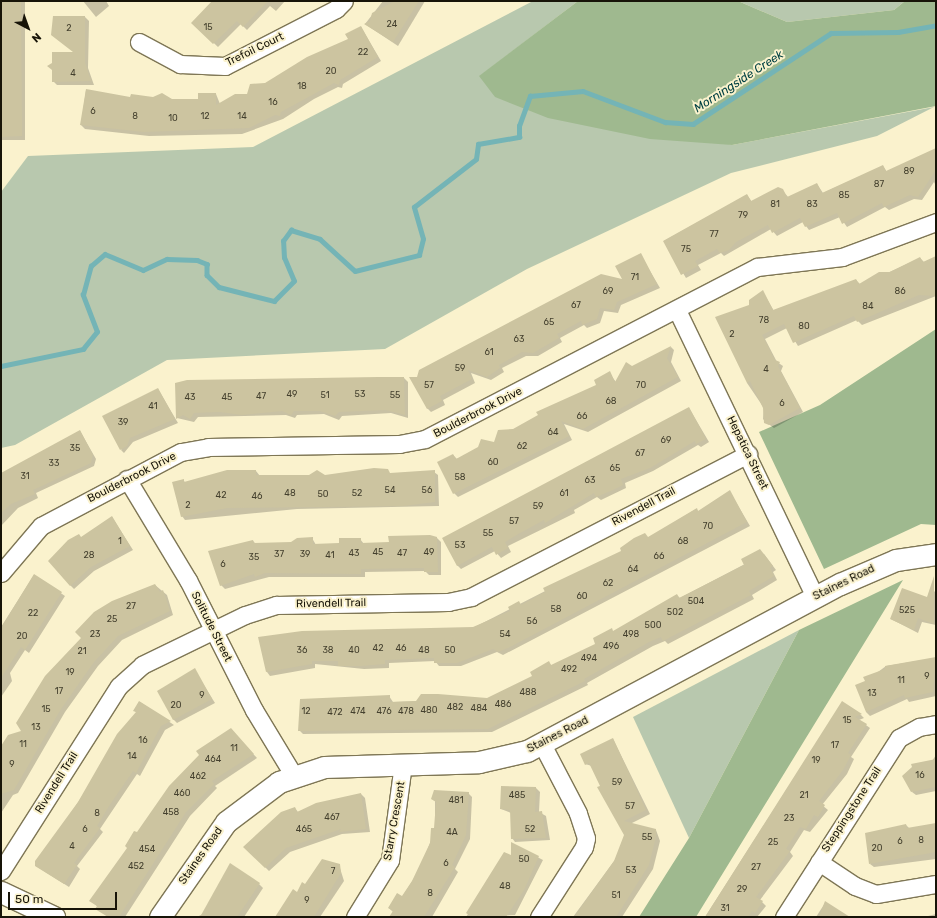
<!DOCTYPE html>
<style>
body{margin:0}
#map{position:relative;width:937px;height:918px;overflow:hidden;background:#faf2cd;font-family:Rubik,sans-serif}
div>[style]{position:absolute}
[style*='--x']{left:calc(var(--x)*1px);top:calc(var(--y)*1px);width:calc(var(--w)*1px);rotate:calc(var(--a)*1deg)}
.green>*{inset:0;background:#b8c8ae}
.forest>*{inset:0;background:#9fb98f}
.shadow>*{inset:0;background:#0003}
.stream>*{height:4.5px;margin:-2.25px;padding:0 2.25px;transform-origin:2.25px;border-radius:2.25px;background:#74b4b6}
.building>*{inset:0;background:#ccc4a0}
.roads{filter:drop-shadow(1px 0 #7e7655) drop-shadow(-1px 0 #7e7655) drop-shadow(0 1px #7e7655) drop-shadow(0 -1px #7e7655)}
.minor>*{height:17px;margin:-8.5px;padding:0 8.5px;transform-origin:8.5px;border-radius:8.5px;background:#fff}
.tertiary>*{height:21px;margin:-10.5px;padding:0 10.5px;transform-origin:10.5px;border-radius:10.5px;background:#fff}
span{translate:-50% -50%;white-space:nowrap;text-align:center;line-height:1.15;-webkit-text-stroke:4px #faf2cd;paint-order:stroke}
.number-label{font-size:9px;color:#44402e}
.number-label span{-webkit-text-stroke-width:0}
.street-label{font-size:11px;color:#171408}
.water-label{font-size:12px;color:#004042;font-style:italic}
.frame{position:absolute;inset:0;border:2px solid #171408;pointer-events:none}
.north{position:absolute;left:8px;top:8px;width:40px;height:40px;-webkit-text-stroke:3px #faf2cd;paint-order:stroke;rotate:139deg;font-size:11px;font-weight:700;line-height:16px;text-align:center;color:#171408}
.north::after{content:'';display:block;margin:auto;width:14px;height:18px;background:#171408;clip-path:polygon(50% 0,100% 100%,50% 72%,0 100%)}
.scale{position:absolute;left:8px;top:892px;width:109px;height:18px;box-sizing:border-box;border:2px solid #171408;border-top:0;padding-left:5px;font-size:12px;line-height:14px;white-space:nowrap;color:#171408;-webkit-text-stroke:3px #faf2cd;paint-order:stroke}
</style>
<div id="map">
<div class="green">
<div style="clip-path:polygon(533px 1px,578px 1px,480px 76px,732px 145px,934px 107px,877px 136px,731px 173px,527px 269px,385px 349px,167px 360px,15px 445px,1px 448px,1px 192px,28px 156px,253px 147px)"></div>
<div style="clip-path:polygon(738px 1px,905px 1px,894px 10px,787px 22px)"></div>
<div style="clip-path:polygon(799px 630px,689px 838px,633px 717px)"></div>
</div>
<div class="forest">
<div style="clip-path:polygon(578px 1px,738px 1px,787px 22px,894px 10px,905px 1px,936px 1px,936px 106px,732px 145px,650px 139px,548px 118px,495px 97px,479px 76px)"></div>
<div style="clip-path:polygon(936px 329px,936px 525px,921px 524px,824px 569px,759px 432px,820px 405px)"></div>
<div style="clip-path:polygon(903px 580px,696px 917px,639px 917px,689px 838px,799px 630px)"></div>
</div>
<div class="shadow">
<div style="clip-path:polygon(1px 1px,25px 1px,25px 140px,1px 140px)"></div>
<div style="clip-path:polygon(83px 1px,106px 1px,109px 6px,96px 17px)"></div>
<div style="clip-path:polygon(214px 1px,285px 1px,276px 11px,270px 6px,247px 30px,241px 24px,218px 47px,193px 23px)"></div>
<div style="clip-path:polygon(383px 1px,425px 1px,398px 46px,365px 24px)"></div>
<div style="clip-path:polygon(85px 17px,89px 21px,88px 68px,94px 85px,57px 85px,53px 81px,53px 64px,75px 53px)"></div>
<div style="clip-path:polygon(361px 27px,381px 61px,343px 84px,342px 88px,338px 87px,314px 99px,283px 119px,242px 134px,149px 136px,85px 129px,81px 125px,86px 90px,131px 99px,199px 100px,216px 94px,220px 104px,248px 95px,349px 40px)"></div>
<div style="clip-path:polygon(936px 149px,936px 186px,934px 182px,922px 200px,914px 199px,889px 210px,885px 207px,847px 227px,840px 217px,809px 230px,803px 222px,777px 236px,771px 229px,724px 256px,721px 253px,698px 265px,701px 270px,686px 278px,664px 241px,747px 195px,752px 202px,782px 190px,789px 198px,817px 184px,823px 193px,883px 166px,887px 172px)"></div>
<div style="clip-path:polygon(640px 254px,660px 288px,621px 305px,618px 313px,604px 311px,600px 323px,587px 328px,584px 325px,560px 338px,562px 342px,538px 356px,526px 356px,502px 368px,504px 372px,491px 380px,471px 373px,475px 383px,443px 400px,445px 405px,431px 412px,427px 408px,417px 378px,624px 281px)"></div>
<div style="clip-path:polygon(920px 258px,924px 262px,936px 259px,936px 296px,862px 325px,857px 320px,798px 346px,787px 328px,765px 339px,777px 362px,783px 366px,781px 371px,803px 412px,774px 428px,767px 423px,763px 419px,764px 408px,747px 383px,751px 305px,763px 292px,774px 311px,856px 280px,861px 285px)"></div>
<div style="clip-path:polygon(671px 347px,674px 350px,671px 362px,681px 381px,588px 432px,564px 424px,572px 440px,458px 497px,454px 493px,440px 462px,453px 455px,457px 459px,495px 443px,598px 385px,609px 373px,616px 382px,632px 367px)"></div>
<div style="clip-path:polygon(404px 378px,408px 382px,408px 418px,391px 413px,342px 416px,339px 420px,324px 414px,297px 415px,295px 418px,286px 415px,198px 417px,194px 422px,177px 418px,176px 384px)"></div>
<div style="clip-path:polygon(158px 389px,178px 423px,133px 442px,124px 453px,121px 450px)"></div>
<div style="clip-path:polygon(689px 408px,709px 442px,701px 447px,698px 445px,653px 471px,625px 483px,626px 488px,601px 500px,597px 497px,574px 510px,575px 513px,508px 546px,511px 552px,501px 558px,495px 551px,461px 569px,457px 565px)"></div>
<div style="clip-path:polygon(80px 431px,96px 459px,94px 466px,36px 493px,38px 498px,18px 508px,1px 526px,1px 474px)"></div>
<div style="clip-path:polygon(374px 469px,392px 474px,434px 472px,438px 475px,439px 506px,297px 509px,185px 520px,182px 516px,183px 480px,186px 483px,256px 471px,260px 476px,325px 476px)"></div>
<div style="clip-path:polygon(730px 492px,750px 526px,503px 655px,497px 652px,461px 666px,439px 666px,435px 661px,389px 663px,389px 668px,364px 669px,315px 664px,315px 668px,270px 676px,267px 672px,259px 638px,473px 628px,649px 538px,696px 509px,699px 512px)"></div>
<div style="clip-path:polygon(112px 517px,133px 550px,94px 571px,74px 589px,70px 585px,81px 538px)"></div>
<div style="clip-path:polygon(389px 537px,437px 538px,441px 542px,441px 575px,429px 575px,425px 571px,365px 572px,365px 577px,269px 577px,225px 589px,221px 585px,253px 541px,256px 544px,292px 543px,312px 538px,316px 545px,340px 544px,360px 539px,364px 544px,390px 543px)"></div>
<div style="clip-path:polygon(764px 554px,776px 570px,773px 572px,777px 580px,752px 595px,754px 599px,668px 644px,665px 641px,653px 646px,587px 683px,588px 685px,492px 732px,303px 734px,299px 730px,389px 696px,393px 702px,487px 699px,534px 677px,549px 663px,552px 666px,597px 644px,677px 595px,680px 598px)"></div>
<div style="clip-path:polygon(34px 575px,65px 596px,29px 653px,25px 650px,10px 673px,12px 681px,1px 697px,1px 627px)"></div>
<div style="clip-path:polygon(155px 585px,167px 595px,173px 615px,122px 640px,98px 666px,65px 712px,18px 793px,13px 795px,1px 813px,1px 749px,22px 732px)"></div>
<div style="clip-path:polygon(930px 590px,936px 592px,936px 625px,922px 622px,918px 633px,891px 619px,927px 599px)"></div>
<div style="clip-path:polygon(936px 658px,936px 696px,909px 702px,907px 699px,870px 716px,866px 712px,866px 681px,886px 666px)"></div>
<div style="clip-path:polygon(194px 669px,215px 703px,177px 723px,173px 719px)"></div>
<div style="clip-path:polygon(140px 702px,174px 725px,165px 730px,140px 776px,137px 774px,100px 829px,103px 832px,77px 866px,80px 869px,69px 887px,36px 866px,137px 713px,134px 710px)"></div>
<div style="clip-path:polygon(842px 703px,861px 715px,864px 718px,859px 720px,870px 728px,851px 757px,854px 759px,847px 774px,822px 805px,828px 810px,810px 832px,804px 830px,790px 852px,793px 856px,760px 900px,766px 906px,757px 917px,705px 917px)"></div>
<div style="clip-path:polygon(235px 734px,257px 758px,215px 786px,217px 788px,190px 816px,125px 917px,110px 917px,91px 901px)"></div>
<div style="clip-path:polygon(613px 739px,650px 814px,630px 824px,656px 830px,660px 841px,653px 869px,622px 917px,573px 917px,620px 853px,625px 835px,592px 766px,585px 764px)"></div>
<div style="clip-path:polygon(936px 755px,936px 791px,916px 795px,912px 792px)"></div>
<div style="clip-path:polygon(502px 787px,536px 788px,540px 792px,539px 812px,546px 816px,550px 840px,515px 842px,512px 838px,511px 813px,501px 809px)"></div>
<div style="clip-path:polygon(435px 791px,468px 793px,472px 797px,470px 839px,455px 869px,458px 872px,432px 917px,390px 917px,393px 912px,389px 908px,402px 897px,420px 869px,435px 830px)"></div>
<div style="clip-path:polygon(361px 794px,365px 798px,370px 832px,342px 834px,290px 852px,269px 871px,245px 847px,295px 808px,298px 812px)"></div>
<div style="clip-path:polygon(936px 824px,936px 859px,874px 867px,870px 864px,906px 825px,910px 829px)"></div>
<div style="clip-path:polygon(512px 844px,543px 860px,515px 915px,466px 917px,495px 873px,512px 856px)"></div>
<div style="clip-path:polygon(339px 865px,344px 881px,320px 917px,276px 917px,306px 886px)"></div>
<div style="clip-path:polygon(259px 884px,263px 888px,244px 917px,197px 917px)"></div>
<div style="clip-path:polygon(825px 903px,847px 917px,816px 917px)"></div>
<div style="clip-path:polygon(936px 914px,936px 917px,924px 917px)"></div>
</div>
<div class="stream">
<div style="--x:1;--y:366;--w:84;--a:-11.7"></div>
<div style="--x:83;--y:349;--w:22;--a:-51"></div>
<div style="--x:97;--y:332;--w:40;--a:-111"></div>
<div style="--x:83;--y:295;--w:30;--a:-75"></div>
<div style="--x:91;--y:266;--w:18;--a:-41"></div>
<div style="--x:105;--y:254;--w:41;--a:22.8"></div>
<div style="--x:143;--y:270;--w:26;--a:-25"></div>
<div style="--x:167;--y:259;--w:30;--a:2"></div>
<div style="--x:197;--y:260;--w:11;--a:22"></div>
<div style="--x:207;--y:264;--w:11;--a:90"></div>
<div style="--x:207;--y:275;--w:17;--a:45"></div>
<div style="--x:219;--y:287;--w:57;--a:14.3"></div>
<div style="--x:274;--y:301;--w:28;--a:-45"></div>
<div style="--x:294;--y:281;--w:25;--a:-113"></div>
<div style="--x:284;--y:258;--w:17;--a:-93"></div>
<div style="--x:283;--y:241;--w:14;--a:-54"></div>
<div style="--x:291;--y:230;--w:30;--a:17"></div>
<div style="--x:320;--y:239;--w:47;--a:42.4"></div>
<div style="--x:355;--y:271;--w:66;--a:-14"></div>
<div style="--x:419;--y:255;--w:16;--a:-76"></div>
<div style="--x:423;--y:239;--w:33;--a:-106"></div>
<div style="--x:414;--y:207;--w:78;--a:-37.7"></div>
<div style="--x:476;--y:159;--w:15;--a:-82"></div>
<div style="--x:478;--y:144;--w:42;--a:-9.7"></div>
<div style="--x:519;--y:137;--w:11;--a:-90"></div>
<div style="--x:519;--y:126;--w:32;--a:-70"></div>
<div style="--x:530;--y:96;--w:53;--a:-5.4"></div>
<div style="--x:583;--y:91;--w:88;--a:20.7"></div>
<div style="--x:665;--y:122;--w:28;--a:4"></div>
<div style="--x:693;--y:124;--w:165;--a:-33.4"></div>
<div style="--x:831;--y:33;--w:67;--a:-0.9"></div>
<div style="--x:898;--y:32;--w:39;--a:-10"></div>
</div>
<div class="building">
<div style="clip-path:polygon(1px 1px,21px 1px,22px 136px,1px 137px)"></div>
<div style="clip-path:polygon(212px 1px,268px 1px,243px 27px,237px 21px,213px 44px,191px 23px)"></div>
<div style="clip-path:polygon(395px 1px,419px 1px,393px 42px,364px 24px,370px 21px,372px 13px)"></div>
<div style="clip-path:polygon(53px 16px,85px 16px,85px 63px,91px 81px,52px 82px,52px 70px,47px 66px,52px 63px,52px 52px,73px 52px,51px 35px)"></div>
<div style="clip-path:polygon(361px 26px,378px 57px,340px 80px,339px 85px,334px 83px,281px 112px,280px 116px,275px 115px,249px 128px,144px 132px,80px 125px,86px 89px,130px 97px,131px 94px,153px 97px,162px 93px,172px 99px,198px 99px,198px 93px,216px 93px,216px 105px,235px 94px,247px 94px,250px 84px,265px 83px,307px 57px,348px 39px,345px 34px)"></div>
<div style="clip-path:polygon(936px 148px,936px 170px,918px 197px,910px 195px,884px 207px,882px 203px,842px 224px,837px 213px,805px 227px,800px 218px,772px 233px,768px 225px,736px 242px,729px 250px,720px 253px,717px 249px,695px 261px,698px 266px,681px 275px,663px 241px,747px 194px,751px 201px,778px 187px,783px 189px,787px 197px,817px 183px,822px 193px,883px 165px,886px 171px)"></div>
<div style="clip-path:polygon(641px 253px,657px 284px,617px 302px,614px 310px,600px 308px,597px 319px,582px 325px,581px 321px,557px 334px,559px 338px,533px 353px,522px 352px,499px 365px,500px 368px,487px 377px,468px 370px,472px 379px,440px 396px,442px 401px,427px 409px,409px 377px,417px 377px,419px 370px,601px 274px,622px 279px,615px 266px)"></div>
<div style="clip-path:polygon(936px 256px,936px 296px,919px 295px,857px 322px,854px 316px,793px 343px,784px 324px,762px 335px,775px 360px,780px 362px,778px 366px,800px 408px,769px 425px,764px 423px,763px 408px,750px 381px,747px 383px,715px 317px,749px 305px,749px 300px,763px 290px,773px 310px,856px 279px,859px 284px,879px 272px,890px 272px,920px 257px,923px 262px)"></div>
<div style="clip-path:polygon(671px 346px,667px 358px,678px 377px,583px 429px,561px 421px,569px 436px,453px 494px,437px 462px,453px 454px,456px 459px,478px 447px,481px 439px,494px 442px,498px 430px,513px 429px,538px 415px,536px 412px,596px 385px,594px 380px,610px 371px,615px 382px,626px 362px,632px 366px)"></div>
<div style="clip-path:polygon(378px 377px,404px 377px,405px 415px,386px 410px,339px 412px,335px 416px,320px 411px,294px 411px,291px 415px,282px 411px,242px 415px,220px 412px,194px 413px,190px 419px,183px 415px,176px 419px,175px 383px,187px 380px)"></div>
<div style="clip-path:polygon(158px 388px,175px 419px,130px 438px,127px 446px,120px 450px,102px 416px)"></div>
<div style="clip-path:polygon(689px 407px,706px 439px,696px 444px,695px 441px,650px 468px,621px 479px,623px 485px,613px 490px,596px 497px,594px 493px,545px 523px,544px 520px,520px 533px,505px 542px,508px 548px,496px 555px,492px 547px,457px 566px,442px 538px)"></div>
<div style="clip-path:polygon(80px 430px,93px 455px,91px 463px,33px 490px,35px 494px,11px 504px,1px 513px,1px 473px)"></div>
<div style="clip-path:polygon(374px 468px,388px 469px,390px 473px,435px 470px,435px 502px,403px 506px,227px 508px,181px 517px,172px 482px,184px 479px,184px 482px,227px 470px,256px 470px,256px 475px,309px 475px,317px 470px,325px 475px)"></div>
<div style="clip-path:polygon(730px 490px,747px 522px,508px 648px,498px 652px,493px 649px,457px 663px,434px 663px,434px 658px,385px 660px,385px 664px,360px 666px,338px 666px,338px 661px,312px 661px,312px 664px,266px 672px,258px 637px,302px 631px,473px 627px,510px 611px,508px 607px,519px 601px,521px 605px,545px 592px,543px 588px,621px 551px,620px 548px,634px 538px,645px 533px,648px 537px,697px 508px,698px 511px)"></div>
<div style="clip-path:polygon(112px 516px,130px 546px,91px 567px,70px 586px,48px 561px,68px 540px,79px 534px,81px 537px)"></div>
<div style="clip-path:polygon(430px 535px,437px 537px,438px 572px,424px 572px,424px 568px,361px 569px,361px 574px,265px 573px,255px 577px,254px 574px,220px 586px,208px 551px,253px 540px,254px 543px,291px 542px,297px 538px,313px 537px,313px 544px,339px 543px,339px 538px,361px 538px,361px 543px,389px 542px,388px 536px)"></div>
<div style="clip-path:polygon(760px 549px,773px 566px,770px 568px,774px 576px,749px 591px,751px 595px,663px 641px,661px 637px,649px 642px,584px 679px,585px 681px,488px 729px,298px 731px,300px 699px,390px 695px,390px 702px,416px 701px,421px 694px,438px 694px,487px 698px,532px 676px,530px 672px,549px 661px,551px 665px,595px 644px,593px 638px,612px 628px,613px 631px,677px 594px,679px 598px,744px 565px,741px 559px)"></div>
<div style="clip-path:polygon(34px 574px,62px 592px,25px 650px,21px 647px,1px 678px,1px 628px)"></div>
<div style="clip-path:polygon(934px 576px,934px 624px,918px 618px,914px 630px,890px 619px,902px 588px,927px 597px)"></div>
<div style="clip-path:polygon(155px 584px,160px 592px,163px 590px,170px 611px,118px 636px,94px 662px,61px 709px,14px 790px,1px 794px,1px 746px,8px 735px,21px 731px,16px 723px,45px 676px,81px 638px,75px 632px,94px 612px,112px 601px)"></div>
<div style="clip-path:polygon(936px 657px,933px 692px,905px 698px,904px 695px,866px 712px,855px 685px,865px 681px,863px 677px,885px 669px,885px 666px)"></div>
<div style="clip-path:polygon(195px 668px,212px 699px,173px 720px,157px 691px)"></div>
<div style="clip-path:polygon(139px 701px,171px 721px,161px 726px,136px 773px,133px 771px,109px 806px,97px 826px,100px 828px,74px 863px,77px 865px,64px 884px,35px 866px,35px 861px,78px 802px,117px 734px,136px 712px,133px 711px)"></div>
<div style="clip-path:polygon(842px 701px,862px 714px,855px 717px,867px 724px,848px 753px,851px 755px,843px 770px,819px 801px,825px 805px,818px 817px,814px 815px,806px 829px,800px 827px,786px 849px,790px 851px,756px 897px,763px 901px,755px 913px,752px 911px,748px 917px,705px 917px)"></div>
<div style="clip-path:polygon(231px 728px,254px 754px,212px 781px,214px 784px,186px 812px,119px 917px,108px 917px,95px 909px,97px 906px,89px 901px,127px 848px,125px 846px,134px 831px,137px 832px,169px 786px,199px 755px,196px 751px)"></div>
<div style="clip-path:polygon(613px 738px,646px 810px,624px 821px,656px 829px,656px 837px,649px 865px,616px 917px,574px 917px,614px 861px,624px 835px,597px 787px,600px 786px,589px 763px,585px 765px,580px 754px)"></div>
<div style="clip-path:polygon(936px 759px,936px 787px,911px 792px,902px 776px,912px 767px,911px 764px)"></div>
<div style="clip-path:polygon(501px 786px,536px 787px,535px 812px,542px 811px,546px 838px,511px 839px,510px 810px,500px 809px)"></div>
<div style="clip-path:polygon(434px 790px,469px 792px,466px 835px,452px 865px,455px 867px,424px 917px,389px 917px,393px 911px,388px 908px,397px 893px,402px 896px,412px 881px,430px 843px,431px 828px,434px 828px,436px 802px,431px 799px)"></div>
<div style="clip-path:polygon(361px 793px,366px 829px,339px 832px,341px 829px,286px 848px,265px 868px,243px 847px,281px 812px,295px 807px,297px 812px,316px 803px)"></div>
<div style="clip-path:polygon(936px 823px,936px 852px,869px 864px,865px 833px,906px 824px,907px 828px)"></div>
<div style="clip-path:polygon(511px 842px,539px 856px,524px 890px,506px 917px,472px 917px,466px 913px,504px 852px,511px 855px)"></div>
<div style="clip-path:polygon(322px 859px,340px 864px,341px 873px,314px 917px,275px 917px,293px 889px,297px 892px,302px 882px,305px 884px)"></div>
<div style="clip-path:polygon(230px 863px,260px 883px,237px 917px,200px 917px)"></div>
<div style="clip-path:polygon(825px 901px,850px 917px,819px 917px)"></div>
</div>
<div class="roads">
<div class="minor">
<div style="--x:139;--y:42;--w:47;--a:28.2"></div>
<div style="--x:180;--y:64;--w:45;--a:2.5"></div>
<div style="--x:225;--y:66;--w:125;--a:-27.2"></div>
<div style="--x:336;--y:9;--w:11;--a:-45"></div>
<div style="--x:677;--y:310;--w:318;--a:64.3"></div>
<div style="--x:127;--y:479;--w:118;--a:58.9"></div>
<div style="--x:188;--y:580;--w:146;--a:63.1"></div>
<div style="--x:254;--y:710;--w:77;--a:58.8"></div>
<div style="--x:1;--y:573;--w:62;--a:-49.6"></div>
<div style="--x:41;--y:526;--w:158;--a:-27.9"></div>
<div style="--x:181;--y:452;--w:27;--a:-10"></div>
<div style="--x:208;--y:447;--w:191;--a:-0.9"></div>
<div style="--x:399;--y:444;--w:26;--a:-11"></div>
<div style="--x:425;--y:439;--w:374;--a:-27.4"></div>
<div style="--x:757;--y:267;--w:86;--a:-6.7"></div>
<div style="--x:842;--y:257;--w:100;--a:-20.4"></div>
<div style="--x:819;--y:862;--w:43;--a:33.7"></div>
<div style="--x:855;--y:886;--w:22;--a:21"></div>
<div style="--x:876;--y:894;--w:61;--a:-9.5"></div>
<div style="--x:1;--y:871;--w:219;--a:-57.5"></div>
<div style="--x:119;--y:686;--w:31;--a:-42"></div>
<div style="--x:142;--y:665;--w:114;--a:-25.9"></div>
<div style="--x:245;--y:615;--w:33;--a:-18"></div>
<div style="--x:276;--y:605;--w:172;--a:-1"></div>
<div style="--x:448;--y:602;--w:24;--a:-12"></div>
<div style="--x:471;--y:597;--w:312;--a:-27.3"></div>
<div style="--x:355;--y:917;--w:67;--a:-58.4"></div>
<div style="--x:390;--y:860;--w:97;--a:-82.3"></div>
<div style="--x:539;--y:917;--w:83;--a:-57.3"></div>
<div style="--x:584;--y:847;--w:9;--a:-77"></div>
<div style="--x:586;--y:838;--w:26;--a:-108"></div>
<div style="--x:578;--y:813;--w:78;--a:-117.6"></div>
<div style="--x:784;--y:917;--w:213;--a:-57.3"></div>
<div style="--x:899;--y:738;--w:23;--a:-29"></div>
<div style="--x:919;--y:727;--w:17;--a:-10"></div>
</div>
<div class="tertiary">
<div style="--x:1;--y:892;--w:59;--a:25.3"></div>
<div style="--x:160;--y:917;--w:116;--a:-55.2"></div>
<div style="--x:226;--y:822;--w:66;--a:-37"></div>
<div style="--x:279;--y:782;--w:47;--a:-18.4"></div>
<div style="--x:324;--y:767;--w:155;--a:-1.8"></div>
<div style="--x:479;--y:762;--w:49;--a:-12.9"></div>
<div style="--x:527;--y:751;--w:355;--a:-28.1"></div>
<div style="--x:840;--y:584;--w:61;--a:-23.2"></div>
<div style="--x:896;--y:560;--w:40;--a:-8.5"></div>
</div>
</div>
<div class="number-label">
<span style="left:392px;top:24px">24</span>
<span style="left:208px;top:27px">15</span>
<span style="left:69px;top:28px">2</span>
<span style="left:363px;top:52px">22</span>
<span style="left:331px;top:71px">20</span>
<span style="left:73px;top:73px">4</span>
<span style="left:302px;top:86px">18</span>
<span style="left:273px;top:102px">16</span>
<span style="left:93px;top:111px">6</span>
<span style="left:135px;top:116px">8</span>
<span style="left:205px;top:116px">12</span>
<span style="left:242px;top:116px">14</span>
<span style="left:173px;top:118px">10</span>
<span style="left:909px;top:171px">89</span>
<span style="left:879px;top:184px">87</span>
<span style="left:844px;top:195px">85</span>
<span style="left:775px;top:204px">81</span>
<span style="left:812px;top:204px">83</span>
<span style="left:743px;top:215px">79</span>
<span style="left:714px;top:234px">77</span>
<span style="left:686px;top:249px">75</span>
<span style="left:635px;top:277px">71</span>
<span style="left:608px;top:291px">69</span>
<span style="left:900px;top:291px">86</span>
<span style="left:576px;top:305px">67</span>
<span style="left:868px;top:306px">84</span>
<span style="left:764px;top:320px">78</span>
<span style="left:549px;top:322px">65</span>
<span style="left:804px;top:326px">80</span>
<span style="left:732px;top:334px">2</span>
<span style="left:519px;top:339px">63</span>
<span style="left:489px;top:352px">61</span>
<span style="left:460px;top:368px">59</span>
<span style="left:766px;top:369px">4</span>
<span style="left:429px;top:385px">57</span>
<span style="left:641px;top:385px">70</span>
<span style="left:292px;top:394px">49</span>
<span style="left:360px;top:394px">53</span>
<span style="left:325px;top:395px">51</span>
<span style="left:395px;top:395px">55</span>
<span style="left:261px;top:396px">47</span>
<span style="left:190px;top:397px">43</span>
<span style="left:227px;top:397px">45</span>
<span style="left:611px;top:401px">68</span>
<span style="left:782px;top:403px">6</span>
<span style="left:153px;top:406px">41</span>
<span style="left:582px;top:416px">66</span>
<span style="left:123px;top:422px">39</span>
<span style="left:553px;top:432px">64</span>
<span style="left:666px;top:440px">69</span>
<span style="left:522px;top:446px">62</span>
<span style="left:75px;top:448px">35</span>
<span style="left:640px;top:453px">67</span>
<span style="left:493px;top:462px">60</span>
<span style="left:54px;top:463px">33</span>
<span style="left:615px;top:468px">65</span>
<span style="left:25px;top:476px">31</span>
<span style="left:460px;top:477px">58</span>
<span style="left:590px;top:480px">63</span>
<span style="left:390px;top:490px">54</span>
<span style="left:427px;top:490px">56</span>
<span style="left:290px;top:493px">48</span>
<span style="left:357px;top:493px">52</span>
<span style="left:564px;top:493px">61</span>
<span style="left:323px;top:494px">50</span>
<span style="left:221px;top:495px">42</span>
<span style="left:257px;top:496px">46</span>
<span style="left:188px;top:505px">2</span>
<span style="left:538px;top:506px">59</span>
<span style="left:514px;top:521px">57</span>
<span style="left:708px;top:526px">70</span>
<span style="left:488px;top:533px">55</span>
<span style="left:120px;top:541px">1</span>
<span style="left:683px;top:541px">68</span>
<span style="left:460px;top:545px">53</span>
<span style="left:378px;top:552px">45</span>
<span style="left:429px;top:552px">49</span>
<span style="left:354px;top:553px">43</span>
<span style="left:402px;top:553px">47</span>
<span style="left:279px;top:554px">37</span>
<span style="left:305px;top:554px">39</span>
<span style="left:89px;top:555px">28</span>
<span style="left:330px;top:555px">41</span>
<span style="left:659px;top:556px">66</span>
<span style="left:254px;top:557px">35</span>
<span style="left:223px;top:564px">6</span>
<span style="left:633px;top:569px">64</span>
<span style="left:608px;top:583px">62</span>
<span style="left:582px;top:596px">60</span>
<span style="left:696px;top:601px">504</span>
<span style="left:131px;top:606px">27</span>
<span style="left:556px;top:609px">58</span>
<span style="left:907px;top:610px">525</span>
<span style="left:675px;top:612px">502</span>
<span style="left:33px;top:613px">22</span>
<span style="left:112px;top:619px">25</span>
<span style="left:532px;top:621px">56</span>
<span style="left:653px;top:625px">500</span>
<span style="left:95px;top:634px">23</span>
<span style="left:505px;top:634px">54</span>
<span style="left:631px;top:634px">498</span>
<span style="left:22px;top:636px">20</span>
<span style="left:611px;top:646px">496</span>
<span style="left:378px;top:648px">42</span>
<span style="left:401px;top:648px">46</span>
<span style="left:302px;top:650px">36</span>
<span style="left:328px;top:650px">38</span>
<span style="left:354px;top:650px">40</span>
<span style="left:424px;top:650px">48</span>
<span style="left:450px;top:650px">50</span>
<span style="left:82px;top:651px">21</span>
<span style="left:589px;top:658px">494</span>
<span style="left:569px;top:669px">492</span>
<span style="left:70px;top:672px">19</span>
<span style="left:927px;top:676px">9</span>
<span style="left:901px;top:680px">11</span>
<span style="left:59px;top:691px">17</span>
<span style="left:528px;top:692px">488</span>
<span style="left:872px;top:693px">13</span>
<span style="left:202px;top:695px">9</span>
<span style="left:503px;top:704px">486</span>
<span style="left:176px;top:705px">20</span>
<span style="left:455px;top:707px">482</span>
<span style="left:479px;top:708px">484</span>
<span style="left:46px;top:709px">15</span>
<span style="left:429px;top:710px">480</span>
<span style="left:306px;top:711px">12</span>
<span style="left:358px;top:711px">474</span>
<span style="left:384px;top:711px">476</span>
<span style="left:406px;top:711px">478</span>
<span style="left:335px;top:712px">472</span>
<span style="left:847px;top:720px">15</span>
<span style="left:36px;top:727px">13</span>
<span style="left:143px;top:740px">16</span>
<span style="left:23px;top:744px">11</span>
<span style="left:835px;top:745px">17</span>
<span style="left:234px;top:748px">11</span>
<span style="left:132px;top:756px">14</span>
<span style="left:213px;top:759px">464</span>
<span style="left:816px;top:760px">19</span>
<span style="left:12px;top:764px">9</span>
<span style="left:920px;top:775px">16</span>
<span style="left:198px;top:776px">462</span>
<span style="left:617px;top:782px">59</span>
<span style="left:182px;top:793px">460</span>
<span style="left:517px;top:795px">485</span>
<span style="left:804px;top:795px">21</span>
<span style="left:456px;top:800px">481</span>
<span style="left:630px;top:806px">57</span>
<span style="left:171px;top:812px">458</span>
<span style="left:97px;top:813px">8</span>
<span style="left:332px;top:817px">467</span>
<span style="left:789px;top:818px">23</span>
<span style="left:85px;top:829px">6</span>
<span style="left:304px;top:829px">465</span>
<span style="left:530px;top:829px">52</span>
<span style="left:452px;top:832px">4A</span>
<span style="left:647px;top:837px">55</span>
<span style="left:921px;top:840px">8</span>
<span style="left:900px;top:841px">6</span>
<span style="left:773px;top:842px">25</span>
<span style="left:72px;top:846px">4</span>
<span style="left:877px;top:848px">20</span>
<span style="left:147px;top:849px">454</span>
<span style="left:524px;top:859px">50</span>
<span style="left:446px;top:863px">6</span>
<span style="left:136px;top:866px">452</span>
<span style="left:756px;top:867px">27</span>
<span style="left:631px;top:870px">53</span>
<span style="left:333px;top:871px">7</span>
<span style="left:505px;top:886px">48</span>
<span style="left:742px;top:889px">29</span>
<span style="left:430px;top:893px">8</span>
<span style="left:616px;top:895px">51</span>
<span style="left:307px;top:900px">9</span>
<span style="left:725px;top:908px">31</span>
</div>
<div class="street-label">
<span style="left:255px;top:50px;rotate:-26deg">Trefoil Court</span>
<span style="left:478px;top:413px;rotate:-27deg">Boulderbrook Drive</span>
<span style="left:747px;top:453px;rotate:64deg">Hepatica Street</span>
<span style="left:132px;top:478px;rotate:-27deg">Boulderbrook Drive</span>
<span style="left:644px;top:507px;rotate:-28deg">Rivendell Trail</span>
<span style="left:844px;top:583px;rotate:-26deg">Staines Road</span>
<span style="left:331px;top:604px;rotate:-1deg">Rivendell Trail</span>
<span style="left:211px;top:627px;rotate:63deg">Solitude Street</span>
<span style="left:558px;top:735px;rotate:-27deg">Staines Road</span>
<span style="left:57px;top:783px;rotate:-58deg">Rivendell Trail</span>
<span style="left:852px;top:810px;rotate:-57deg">Steppingstone Trail</span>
<span style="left:395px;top:821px;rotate:-80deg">Starry Crescent</span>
<span style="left:201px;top:856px;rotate:-55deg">Staines Road</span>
</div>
<div class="water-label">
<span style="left:739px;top:82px;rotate:-33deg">Morningside Creek</span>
</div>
<div class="frame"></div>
<div class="north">N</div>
<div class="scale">50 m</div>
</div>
